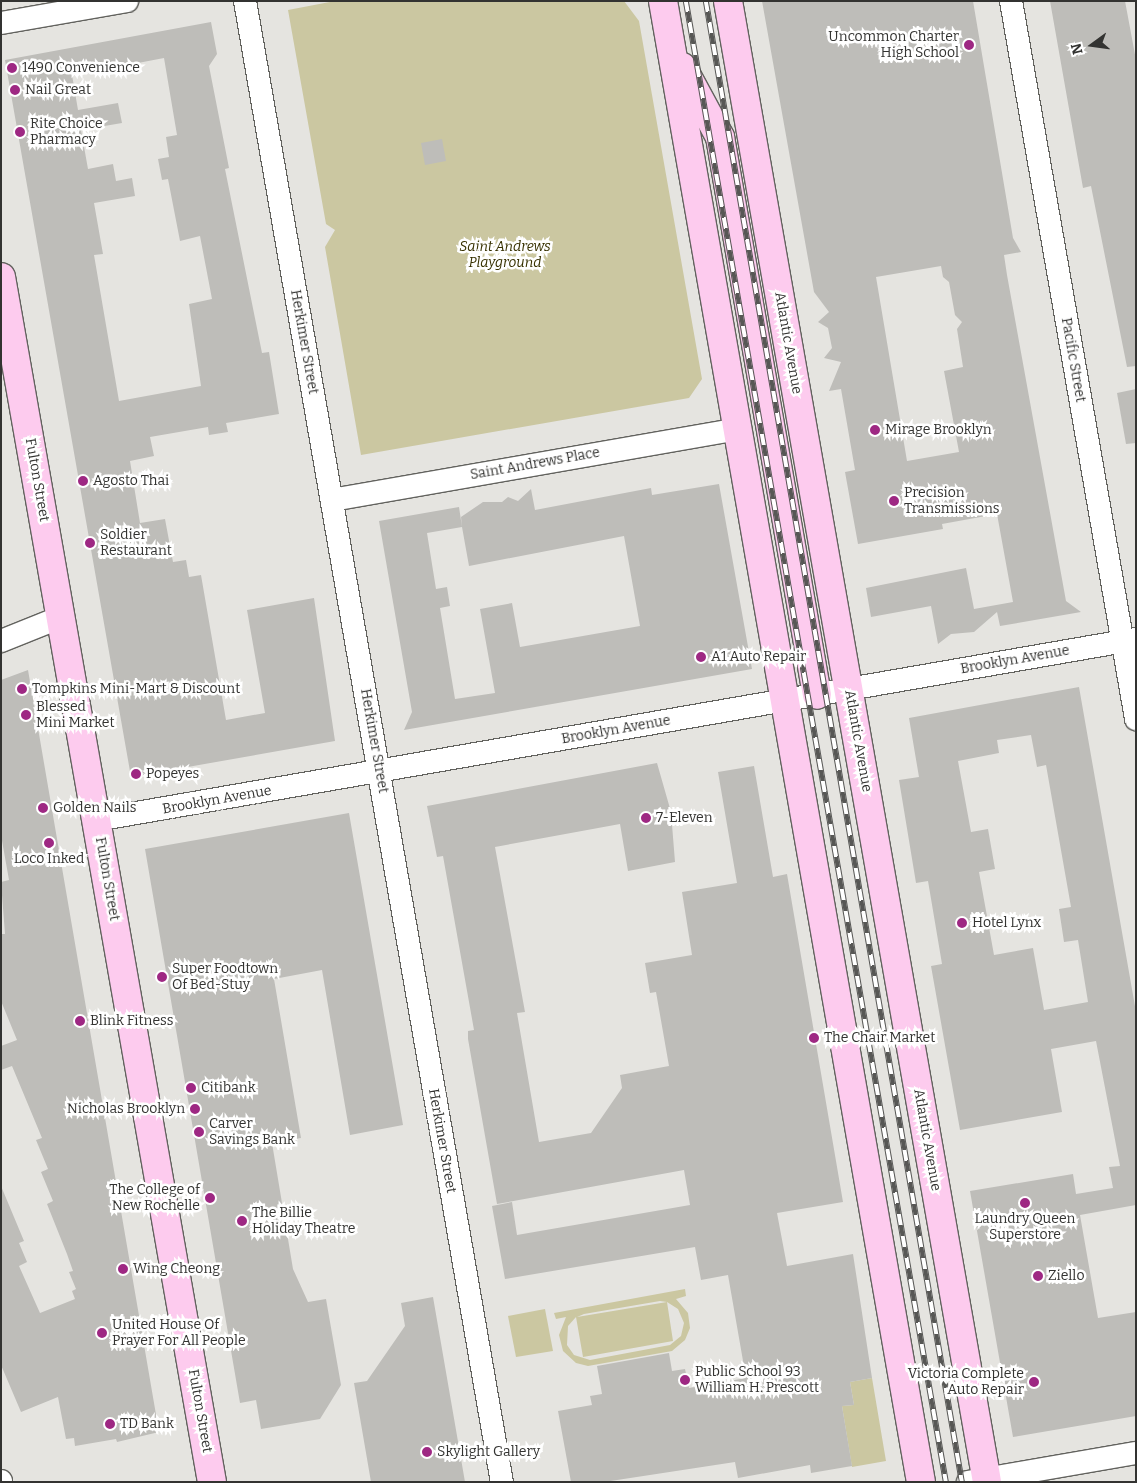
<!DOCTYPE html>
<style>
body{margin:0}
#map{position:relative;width:1137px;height:1483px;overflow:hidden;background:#e5e4e0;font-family:Bitter,serif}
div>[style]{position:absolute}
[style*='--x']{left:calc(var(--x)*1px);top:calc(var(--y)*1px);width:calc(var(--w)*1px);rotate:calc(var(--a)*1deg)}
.green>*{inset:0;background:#cbc7a1}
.building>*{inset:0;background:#bebdb9}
.roads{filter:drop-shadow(1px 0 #62625e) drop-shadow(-1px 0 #62625e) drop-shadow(0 1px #62625e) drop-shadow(0 -1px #62625e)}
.minor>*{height:22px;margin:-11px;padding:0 11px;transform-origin:11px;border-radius:11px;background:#fff}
.major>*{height:28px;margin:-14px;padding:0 14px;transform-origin:14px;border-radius:14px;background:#fdcbee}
.rail>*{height:5.5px;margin-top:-2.75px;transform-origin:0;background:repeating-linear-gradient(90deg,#fff 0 11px,#575755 0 22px);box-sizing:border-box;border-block:1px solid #575755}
.dots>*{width:14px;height:14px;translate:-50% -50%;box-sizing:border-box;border:2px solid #fff;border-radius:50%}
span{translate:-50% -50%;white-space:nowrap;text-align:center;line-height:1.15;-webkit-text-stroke:5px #fff;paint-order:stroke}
.poi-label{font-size:14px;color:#333331}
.right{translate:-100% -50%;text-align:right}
.left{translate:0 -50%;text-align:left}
.park-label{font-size:14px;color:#373100;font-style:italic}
.street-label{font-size:14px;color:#333331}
.frame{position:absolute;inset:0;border:2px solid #333331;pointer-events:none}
.north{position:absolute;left:1067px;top:20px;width:50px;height:50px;-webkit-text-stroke:4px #fff;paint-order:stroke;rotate:256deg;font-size:14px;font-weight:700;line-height:20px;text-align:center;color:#333331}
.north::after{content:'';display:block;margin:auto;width:18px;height:22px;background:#333331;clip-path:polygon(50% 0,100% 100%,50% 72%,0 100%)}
</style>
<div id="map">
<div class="green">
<div style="clip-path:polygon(335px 1px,624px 1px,639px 21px,702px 379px,689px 398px,361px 455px,325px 247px,335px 230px,326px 224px,288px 10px)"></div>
<div style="clip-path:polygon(evenodd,685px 1289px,686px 1296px,676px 1299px,688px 1313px,690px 1328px,685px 1340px,672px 1351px,588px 1366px,576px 1363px,563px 1351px,559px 1335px,566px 1317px,556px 1319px,554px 1313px,685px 1289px,660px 1301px,667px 1302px,577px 1317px,584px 1314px,660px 1301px,685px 1289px,667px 1302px,678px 1309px,684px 1323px,681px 1336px,670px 1345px,590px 1360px,574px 1355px,567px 1345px,568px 1326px,576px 1317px,583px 1357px,673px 1341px,667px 1302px)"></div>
<div style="clip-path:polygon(545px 1309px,553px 1351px,516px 1357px,508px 1316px)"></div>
<div style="clip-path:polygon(872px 1378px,886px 1461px,852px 1467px,842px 1406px,854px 1405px,850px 1382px)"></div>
</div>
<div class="building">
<div style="clip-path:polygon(evenodd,762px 1px,973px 1px,1013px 238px,1021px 252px,1004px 255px,1007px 275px,1066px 601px,1081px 612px,1000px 626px,997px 612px,974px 632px,951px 634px,938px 644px,931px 606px,871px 617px,866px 588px,966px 568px,974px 609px,1013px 602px,997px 514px,942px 524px,943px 529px,858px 544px,845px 472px,855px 470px,841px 389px,829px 391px,841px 362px,824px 358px,832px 348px,828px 328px,818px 322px,829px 312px,814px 292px,762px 1px,941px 266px,943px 277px,949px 282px,955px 315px,962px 322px,957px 329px,963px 367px,944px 371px,959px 452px,907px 461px,876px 277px,941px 266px)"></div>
<div style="clip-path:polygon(1050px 1px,1125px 1px,1136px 60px,1136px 366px,1127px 367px,1091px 186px,1083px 188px)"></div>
<div style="clip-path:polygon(evenodd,211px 22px,217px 54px,209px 66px,229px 168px,225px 169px,262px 353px,269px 352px,279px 414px,226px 423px,228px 432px,209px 435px,208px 427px,150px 437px,154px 456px,130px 461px,140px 523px,165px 519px,173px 562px,186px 560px,189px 577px,201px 575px,226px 720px,265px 713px,247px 610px,314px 598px,335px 741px,131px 777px,5px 60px,211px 22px,164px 58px,177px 135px,166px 137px,169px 157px,158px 159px,162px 180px,168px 179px,180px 241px,200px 236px,212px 299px,189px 304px,201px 386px,119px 401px,94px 255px,103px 254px,94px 203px,135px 196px,132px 178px,116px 181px,113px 164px,88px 169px,81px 130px,122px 123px,118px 103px,78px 110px,71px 69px,116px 61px,117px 67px,164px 58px)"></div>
<div style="clip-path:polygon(442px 139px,446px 161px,425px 165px,421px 143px)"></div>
<div style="clip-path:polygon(1136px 389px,1136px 443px,1126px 444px,1117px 393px)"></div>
<div style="clip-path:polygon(evenodd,719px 484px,752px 669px,404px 730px,412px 712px,379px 521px,459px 507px,462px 527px,461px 517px,483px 502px,502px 502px,508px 497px,518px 501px,531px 489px,535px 510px,651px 488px,652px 495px,719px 484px,462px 527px,469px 566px,624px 536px,640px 626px,520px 647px,512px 603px,480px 609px,495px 693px,455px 699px,440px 608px,450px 606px,447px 587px,436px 589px,427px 533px,462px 527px)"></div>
<div style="clip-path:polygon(28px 670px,159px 1432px,117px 1442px,116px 1439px,75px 1446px,74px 1438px,66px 1439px,58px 1397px,21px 1412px,1px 1365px,1px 1186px,24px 1241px,19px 1243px,27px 1262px,19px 1266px,40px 1313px,75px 1299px,72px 1291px,76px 1289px,69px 1272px,73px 1271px,67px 1254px,47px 1204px,53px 1201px,41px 1172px,48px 1169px,36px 1140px,42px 1138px,12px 1066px,1px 1070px,1px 1046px,17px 1040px,1px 1001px,1px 934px,5px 934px,1px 882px,9px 880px,1px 835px,1px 680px)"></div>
<div style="clip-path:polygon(evenodd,1079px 687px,1136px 1012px,1136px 1205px,1080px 1215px,1098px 1318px,1136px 1312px,1136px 1416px,1013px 1437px,970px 1191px,1073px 1174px,1076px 1194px,1113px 1188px,1109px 1167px,1120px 1166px,1116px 1145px,1096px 1041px,1051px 1049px,1062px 1112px,960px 1130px,931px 966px,942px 964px,928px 881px,916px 883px,899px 780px,919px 777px,909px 718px,1079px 687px,1031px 735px,1037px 767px,1046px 765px,1071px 907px,1059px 909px,1064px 942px,1078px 940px,1088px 1002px,1044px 1010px,1033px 948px,994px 955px,979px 872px,995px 869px,988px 829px,971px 832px,958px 761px,999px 753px,997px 740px,1031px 735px)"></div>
<div style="clip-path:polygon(657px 763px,671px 812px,675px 862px,628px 871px,620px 824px,495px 847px,525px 1012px,517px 1013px,539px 1142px,591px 1133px,622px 1088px,620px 1075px,669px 1066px,656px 992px,650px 993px,645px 963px,692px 955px,682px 892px,737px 883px,718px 772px,754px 766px,773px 877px,787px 874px,843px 1202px,777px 1213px,787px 1266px,853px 1254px,872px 1378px,850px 1382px,854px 1405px,842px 1406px,852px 1466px,811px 1473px,810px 1465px,738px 1478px,735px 1462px,604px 1482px,571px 1482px,558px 1411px,592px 1405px,590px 1396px,602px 1394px,597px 1366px,669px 1353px,672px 1371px,685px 1369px,689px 1388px,746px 1378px,728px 1275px,701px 1280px,695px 1247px,505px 1279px,492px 1206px,512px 1202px,517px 1235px,690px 1205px,684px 1170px,497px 1204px,468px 1039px,468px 1031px,474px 1030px,443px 856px,437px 857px,427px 806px)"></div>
<div style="clip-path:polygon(349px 813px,403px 1125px,350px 1135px,322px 970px,274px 979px,301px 1138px,272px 1143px,293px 1269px,308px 1302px,326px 1299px,341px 1385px,320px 1419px,261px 1429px,256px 1400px,240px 1403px,145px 849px)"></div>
<div style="clip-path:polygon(433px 1297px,465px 1482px,371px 1482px,354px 1383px,367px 1381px,405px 1326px,401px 1303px)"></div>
</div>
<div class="roads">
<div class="minor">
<div style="--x:245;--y:1;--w:1503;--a:80.16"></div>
<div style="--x:1011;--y:1;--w:729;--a:80.12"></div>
<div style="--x:1;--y:23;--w:128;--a:-9.9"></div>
<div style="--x:332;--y:500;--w:412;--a:-9.9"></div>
<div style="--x:1;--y:641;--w:65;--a:-21.8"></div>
<div style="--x:96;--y:820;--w:1056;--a:-9.87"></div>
<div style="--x:1;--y:1481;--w:1;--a:90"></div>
<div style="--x:968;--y:1482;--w:170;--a:-9.8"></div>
</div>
<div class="major">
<div style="--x:663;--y:1;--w:1503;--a:80.12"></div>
<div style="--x:728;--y:1;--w:1503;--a:80.08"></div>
<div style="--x:682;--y:67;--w:80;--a:61.5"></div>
<div style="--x:720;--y:137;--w:566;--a:80.14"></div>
<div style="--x:1;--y:277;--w:1223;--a:80.07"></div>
</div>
</div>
<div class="rail">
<div style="--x:686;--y:1;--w:1504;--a:80.04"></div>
<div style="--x:706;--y:1;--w:1503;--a:80.19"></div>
</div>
<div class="dots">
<div style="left:969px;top:45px;background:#9e2883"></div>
<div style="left:12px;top:68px;background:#9e2883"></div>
<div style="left:15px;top:90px;background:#9e2883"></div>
<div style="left:20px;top:132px;background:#9e2883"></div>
<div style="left:875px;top:430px;background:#9e2883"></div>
<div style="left:83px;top:481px;background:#9e2883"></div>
<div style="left:894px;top:501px;background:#9e2883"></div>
<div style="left:90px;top:543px;background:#9e2883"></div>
<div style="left:701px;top:657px;background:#9e2883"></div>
<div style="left:22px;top:689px;background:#9e2883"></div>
<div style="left:26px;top:715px;background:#9e2883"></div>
<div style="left:136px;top:774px;background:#9e2883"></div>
<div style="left:43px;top:808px;background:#9e2883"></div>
<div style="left:646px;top:818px;background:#9e2883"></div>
<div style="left:49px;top:843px;background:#9e2883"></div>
<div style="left:962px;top:923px;background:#9e2883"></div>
<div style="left:162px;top:977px;background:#9e2883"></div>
<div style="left:80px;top:1021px;background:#9e2883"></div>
<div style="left:814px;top:1038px;background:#9e2883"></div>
<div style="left:191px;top:1088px;background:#9e2883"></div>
<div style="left:195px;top:1109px;background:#9e2883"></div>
<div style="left:199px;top:1132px;background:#9e2883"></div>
<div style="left:210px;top:1198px;background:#9e2883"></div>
<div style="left:1025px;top:1203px;background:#9e2883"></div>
<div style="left:242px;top:1221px;background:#9e2883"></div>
<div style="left:123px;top:1269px;background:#9e2883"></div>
<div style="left:1038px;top:1276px;background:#9e2883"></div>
<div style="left:102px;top:1333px;background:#9e2883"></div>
<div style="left:685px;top:1380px;background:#9e2883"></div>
<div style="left:1034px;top:1382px;background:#9e2883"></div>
<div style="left:110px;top:1424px;background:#9e2883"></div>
<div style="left:427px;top:1452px;background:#9e2883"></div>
</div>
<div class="poi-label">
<span class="right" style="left:959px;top:45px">Uncommon Charter<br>High School</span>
<span class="left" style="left:22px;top:68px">1490 Convenience</span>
<span class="left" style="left:25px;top:90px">Nail Great</span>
<span class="left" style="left:30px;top:132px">Rite Choice<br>Pharmacy</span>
<span class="left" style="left:885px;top:430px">Mirage Brooklyn</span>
<span class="left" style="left:93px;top:481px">Agosto Thai</span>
<span class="left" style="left:904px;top:501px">Precision<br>Transmissions</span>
<span class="left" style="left:100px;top:543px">Soldier<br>Restaurant</span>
<span class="left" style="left:711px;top:657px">A1 Auto Repair</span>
<span class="left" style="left:32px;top:689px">Tompkins Mini-Mart &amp; Discount</span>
<span class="left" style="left:36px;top:715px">Blessed<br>Mini Market</span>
<span class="left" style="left:146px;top:774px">Popeyes</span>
<span class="left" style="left:53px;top:808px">Golden Nails</span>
<span class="left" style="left:656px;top:818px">7-Eleven</span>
<span style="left:49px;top:859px">Loco Inked</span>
<span class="left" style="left:972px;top:923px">Hotel Lynx</span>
<span class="left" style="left:172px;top:977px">Super Foodtown<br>Of Bed-Stuy</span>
<span class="left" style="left:90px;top:1021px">Blink Fitness</span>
<span class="left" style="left:824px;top:1038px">The Chair Market</span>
<span class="left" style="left:201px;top:1088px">Citibank</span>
<span class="right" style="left:185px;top:1109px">Nicholas Brooklyn</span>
<span class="left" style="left:209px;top:1132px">Carver<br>Savings Bank</span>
<span class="right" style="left:200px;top:1198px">The College of<br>New Rochelle</span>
<span class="left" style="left:252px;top:1221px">The Billie<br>Holiday Theatre</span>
<span style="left:1025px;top:1227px">Laundry Queen<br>Superstore</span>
<span class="left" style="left:133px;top:1269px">Wing Cheong</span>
<span class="left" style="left:1048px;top:1276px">Ziello</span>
<span class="left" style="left:112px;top:1333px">United House Of<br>Prayer For All People</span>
<span class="left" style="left:695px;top:1380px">Public School 93<br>William H. Prescott</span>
<span class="right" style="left:1024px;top:1382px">Victoria Complete<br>Auto Repair</span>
<span class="left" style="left:120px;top:1424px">TD Bank</span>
<span class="left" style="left:437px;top:1452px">Skylight Gallery</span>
</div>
<div class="park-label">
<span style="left:505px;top:255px">Saint Andrews<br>Playground</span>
</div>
<div class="street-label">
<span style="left:304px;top:342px;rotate:80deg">Herkimer Street</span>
<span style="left:788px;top:343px;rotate:80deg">Atlantic Avenue</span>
<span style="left:1073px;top:360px;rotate:80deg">Pacific Street</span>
<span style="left:535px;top:464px;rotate:-10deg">Saint Andrews Place</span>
<span style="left:37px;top:480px;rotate:80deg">Fulton Street</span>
<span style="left:1015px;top:660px;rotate:-10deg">Brooklyn Avenue</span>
<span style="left:616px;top:730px;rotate:-10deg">Brooklyn Avenue</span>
<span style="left:374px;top:741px;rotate:80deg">Herkimer Street</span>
<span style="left:858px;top:741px;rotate:80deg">Atlantic Avenue</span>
<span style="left:217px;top:800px;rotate:-10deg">Brooklyn Avenue</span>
<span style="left:107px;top:879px;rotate:80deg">Fulton Street</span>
<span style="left:927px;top:1140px;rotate:80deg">Atlantic Avenue</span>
<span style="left:442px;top:1141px;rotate:80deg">Herkimer Street</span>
<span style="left:200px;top:1411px;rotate:80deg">Fulton Street</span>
</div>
<div class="frame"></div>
<div class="north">N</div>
</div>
